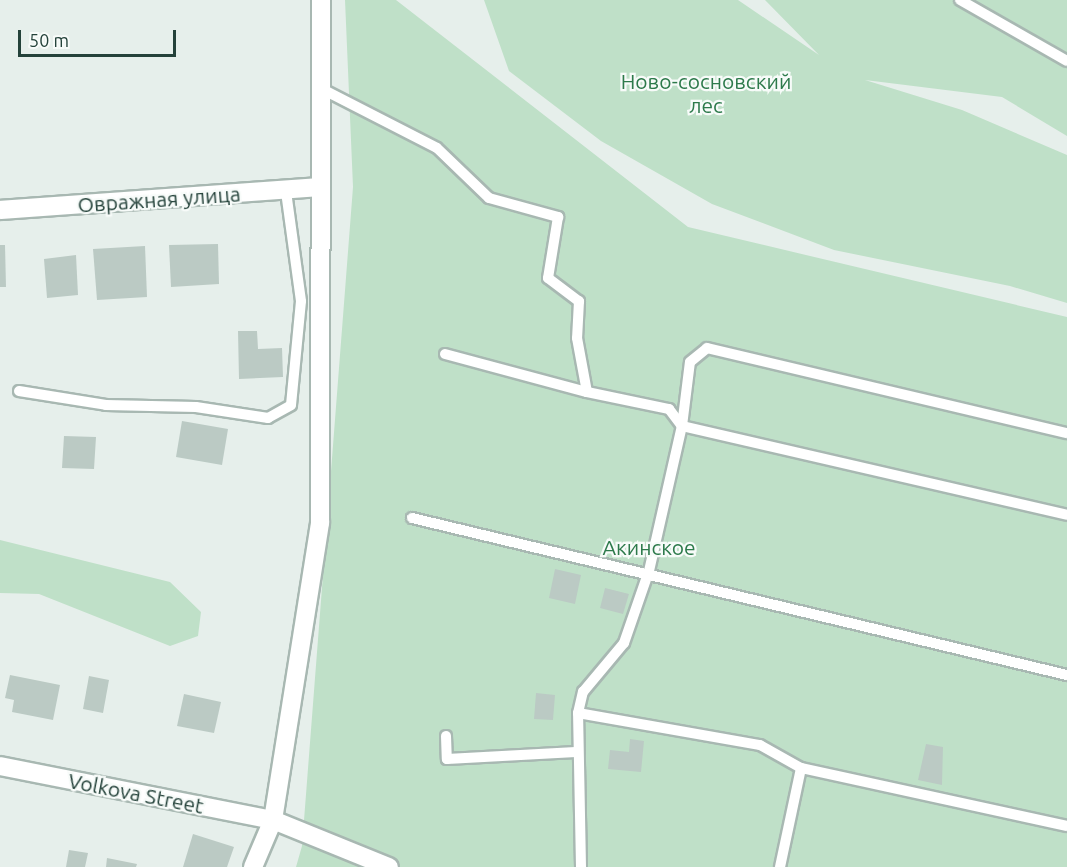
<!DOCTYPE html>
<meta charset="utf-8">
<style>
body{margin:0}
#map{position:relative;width:1067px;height:867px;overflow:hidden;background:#e6efeb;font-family:Ubuntu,sans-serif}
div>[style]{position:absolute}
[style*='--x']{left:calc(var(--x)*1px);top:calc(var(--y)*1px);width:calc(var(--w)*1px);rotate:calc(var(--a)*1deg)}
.green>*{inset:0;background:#bfe0c8}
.building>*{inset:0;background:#bbcac4}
.roads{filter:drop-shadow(2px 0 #a8b8b2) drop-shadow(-2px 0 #a8b8b2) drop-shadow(0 2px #a8b8b2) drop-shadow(0 -2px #a8b8b2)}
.lane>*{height:10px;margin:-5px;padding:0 5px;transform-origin:5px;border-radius:5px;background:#fff}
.street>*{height:18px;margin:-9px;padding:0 9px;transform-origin:9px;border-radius:9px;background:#fff}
span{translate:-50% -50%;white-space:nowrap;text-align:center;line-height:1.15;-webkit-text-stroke:4.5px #f7fbf9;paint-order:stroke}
.park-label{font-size:21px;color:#2d7a4b}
.street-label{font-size:21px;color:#24423a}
.scale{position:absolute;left:18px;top:30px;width:158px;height:27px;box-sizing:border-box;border:3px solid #24423a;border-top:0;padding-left:8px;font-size:18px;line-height:21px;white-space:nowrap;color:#24423a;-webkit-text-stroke:4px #f7fbf9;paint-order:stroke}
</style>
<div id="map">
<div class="green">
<div style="clip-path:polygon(345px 0,396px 0,688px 227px,1067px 317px,1067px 867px,296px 867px,302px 846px,353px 187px)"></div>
<div style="clip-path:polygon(484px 0,738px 0,819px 55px,765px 0,1067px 0,1067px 136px,1002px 97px,865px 80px,962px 110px,1067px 155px,1067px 303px,1010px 286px,834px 250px,712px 204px,601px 141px,509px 71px)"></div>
<div style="clip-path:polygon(0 540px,170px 582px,201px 612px,198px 636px,170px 646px,39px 594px,0 593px)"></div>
</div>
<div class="building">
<div style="clip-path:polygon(218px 244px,219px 284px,171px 287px,169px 245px)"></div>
<div style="clip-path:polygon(0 245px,5px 245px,6px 287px,0 287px)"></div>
<div style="clip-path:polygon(145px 246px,147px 297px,97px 300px,93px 249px)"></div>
<div style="clip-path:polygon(76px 255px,78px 295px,47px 298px,44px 259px)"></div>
<div style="clip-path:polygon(238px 331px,257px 331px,258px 349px,282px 348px,283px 377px,239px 379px)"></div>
<div style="clip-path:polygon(182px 421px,228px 429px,222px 465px,176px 457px)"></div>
<div style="clip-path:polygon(64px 436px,96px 437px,94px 469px,62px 468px)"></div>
<div style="clip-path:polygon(555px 569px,581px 575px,575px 604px,549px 598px)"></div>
<div style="clip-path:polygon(605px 588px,629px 594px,623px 614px,600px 608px)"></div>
<div style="clip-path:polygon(10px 675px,60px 685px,53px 720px,12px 712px,14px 700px,5px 698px)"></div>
<div style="clip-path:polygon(89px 676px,109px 680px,103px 713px,83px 709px)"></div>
<div style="clip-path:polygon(536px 693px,555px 695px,553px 720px,534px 719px)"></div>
<div style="clip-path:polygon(184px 694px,221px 702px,214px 733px,177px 726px)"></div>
<div style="clip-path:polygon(630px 739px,644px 741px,641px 772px,608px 769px,610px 750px,629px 752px)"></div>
<div style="clip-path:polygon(926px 744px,943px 747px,942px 785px,918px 780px)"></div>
<div style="clip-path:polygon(193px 834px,234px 847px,227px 867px,183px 867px)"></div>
<div style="clip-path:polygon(69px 850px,88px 853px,85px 867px,66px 867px)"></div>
<div style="clip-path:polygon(107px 858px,137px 864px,136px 867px,106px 867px)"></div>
</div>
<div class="roads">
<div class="lane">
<div style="--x:960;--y:0;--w:123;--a:29.7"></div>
<div style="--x:320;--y:88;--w:131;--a:27.1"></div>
<div style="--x:437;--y:148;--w:72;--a:43.9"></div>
<div style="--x:489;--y:198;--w:72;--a:15.4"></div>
<div style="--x:558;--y:217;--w:62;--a:99.3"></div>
<div style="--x:548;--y:278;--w:39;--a:37"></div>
<div style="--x:579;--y:301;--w:37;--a:93"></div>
<div style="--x:577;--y:338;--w:55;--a:79.5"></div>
<div style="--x:587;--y:392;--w:84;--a:11.7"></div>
<div style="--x:669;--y:409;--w:21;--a:53"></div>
<div style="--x:682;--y:426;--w:395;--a:13"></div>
<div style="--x:445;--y:354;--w:147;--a:15"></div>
<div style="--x:19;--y:391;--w:88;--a:9.1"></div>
<div style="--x:106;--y:405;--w:90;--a:1.3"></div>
<div style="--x:196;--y:407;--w:73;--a:8.7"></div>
<div style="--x:268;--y:418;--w:26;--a:-29"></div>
<div style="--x:291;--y:405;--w:104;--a:-84.5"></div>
<div style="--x:301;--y:301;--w:111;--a:-97.8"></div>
<div style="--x:412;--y:518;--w:674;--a:13.48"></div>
<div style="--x:578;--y:713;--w:185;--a:10"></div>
<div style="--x:760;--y:745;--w:47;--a:29.3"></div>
<div style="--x:801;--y:768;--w:272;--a:12.3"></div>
<div style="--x:446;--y:736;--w:23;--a:88"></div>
<div style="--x:447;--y:759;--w:129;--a:-3.1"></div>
<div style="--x:581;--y:867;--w:154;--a:-91.1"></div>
<div style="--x:578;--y:713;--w:22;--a:-77"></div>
<div style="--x:583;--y:692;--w:64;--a:-50.1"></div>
<div style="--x:624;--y:643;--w:76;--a:-70.9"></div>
<div style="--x:649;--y:571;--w:149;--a:-77.2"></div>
<div style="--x:682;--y:426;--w:64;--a:-82.9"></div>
<div style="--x:690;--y:362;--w:22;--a:-39"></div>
<div style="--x:707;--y:348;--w:370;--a:13.3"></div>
<div style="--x:780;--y:867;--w:101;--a:-78"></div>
</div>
<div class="street">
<div style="--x:0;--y:210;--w:319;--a:-4.1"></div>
<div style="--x:0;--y:766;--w:278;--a:11.2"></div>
<div style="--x:273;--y:820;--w:125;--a:22.1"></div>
<div style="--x:253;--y:867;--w:51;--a:-66.9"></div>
<div style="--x:273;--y:820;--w:301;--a:-81"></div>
<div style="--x:320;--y:523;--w:523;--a:-89.89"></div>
</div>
</div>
<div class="park-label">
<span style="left:706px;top:93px">Ново-сосновский<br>лес</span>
<span style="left:649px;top:547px">Акинское</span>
</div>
<div class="street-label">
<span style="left:159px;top:199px;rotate:-4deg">Овражная улица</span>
<span style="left:136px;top:793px;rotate:11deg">Volkova Street</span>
</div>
<div class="scale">50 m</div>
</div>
